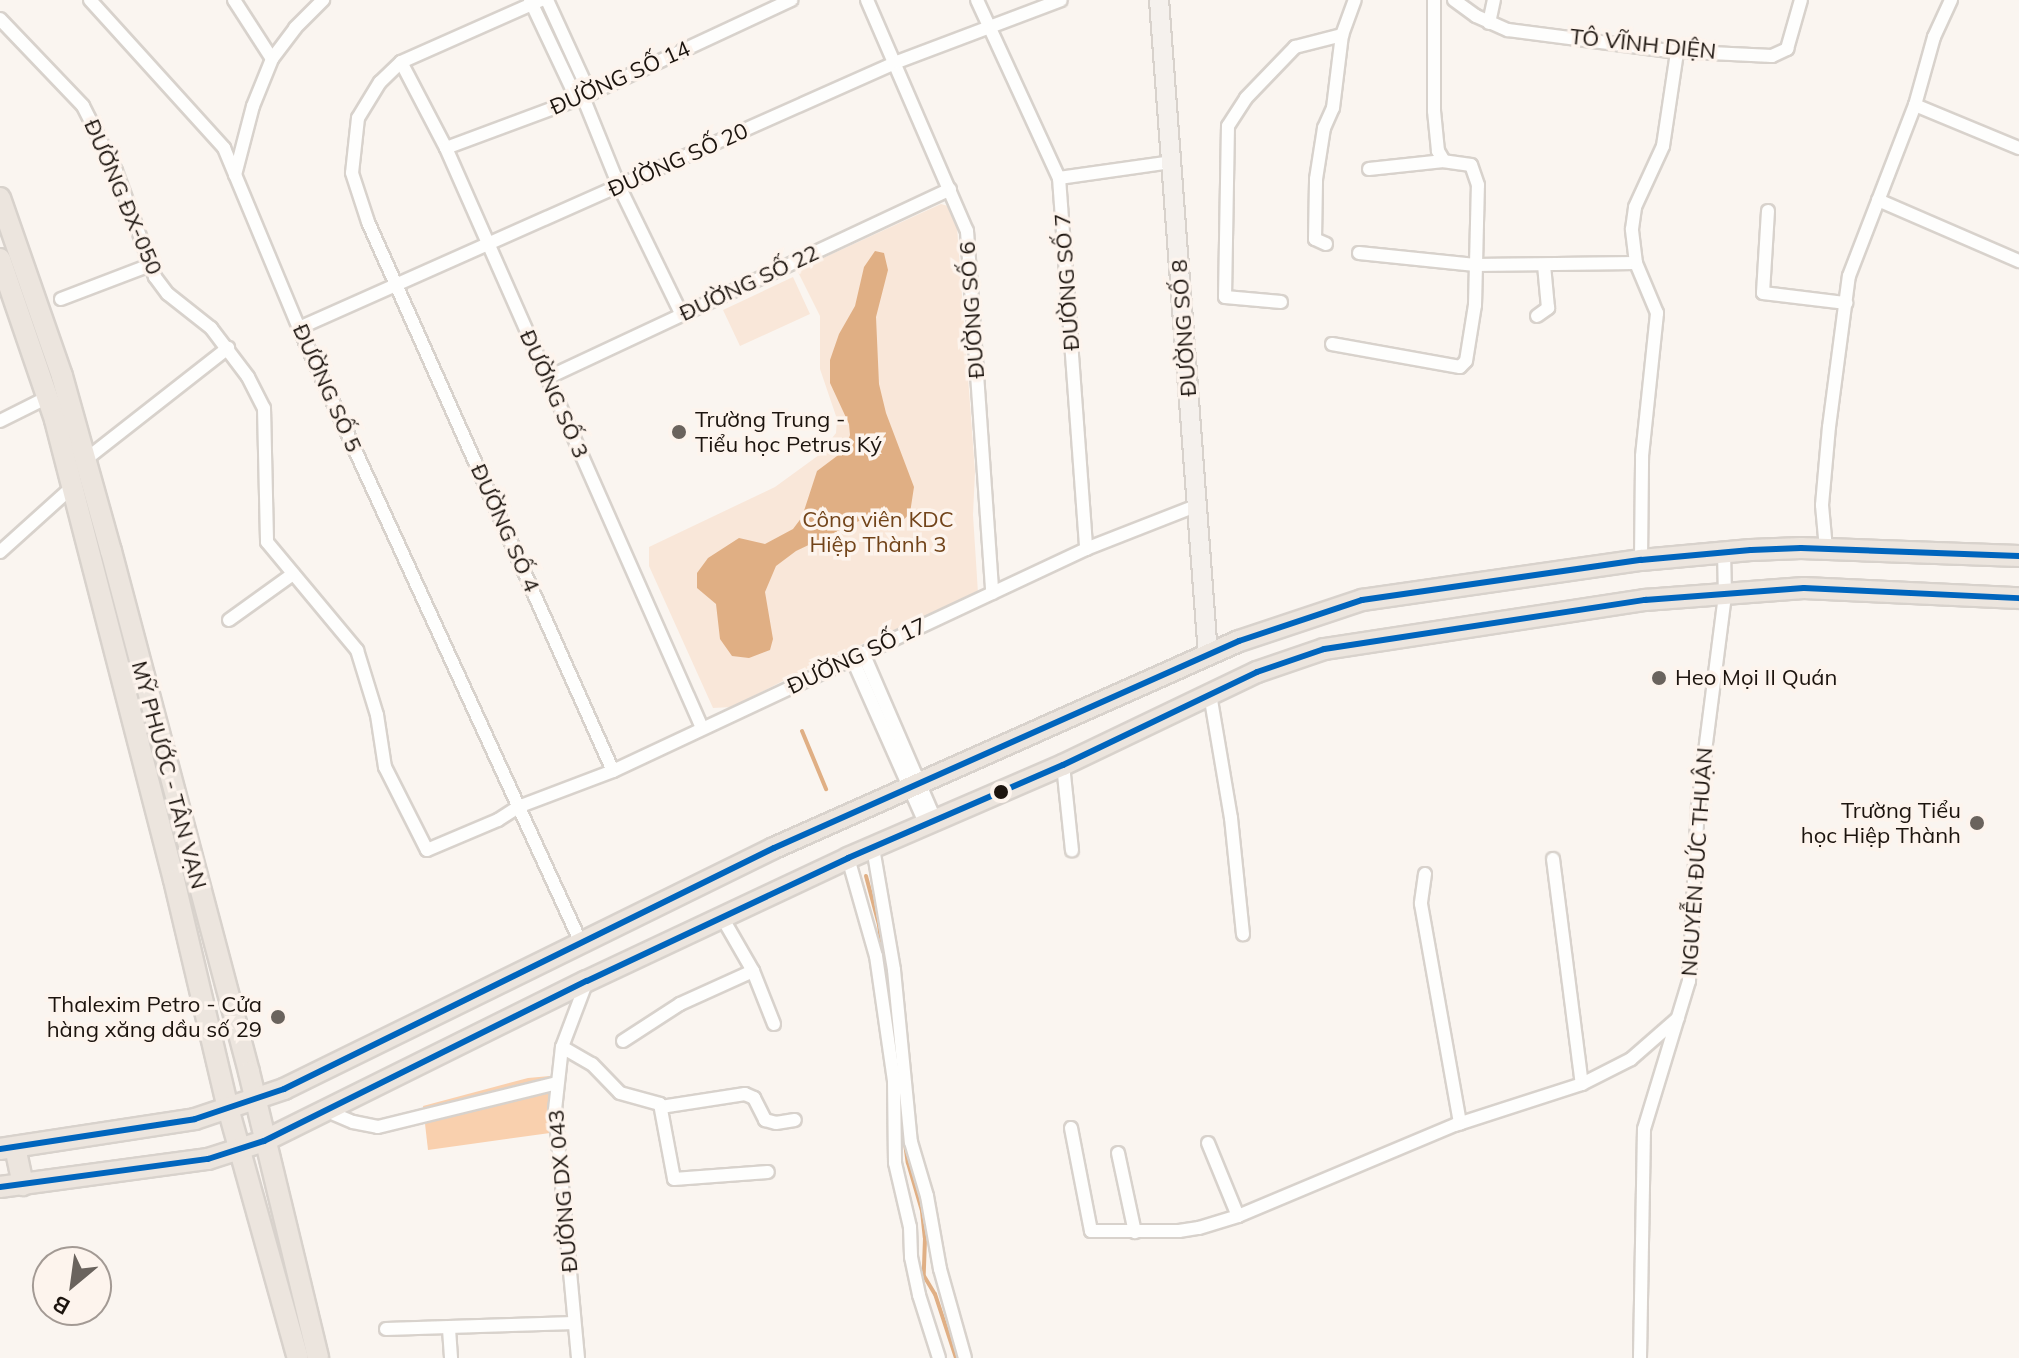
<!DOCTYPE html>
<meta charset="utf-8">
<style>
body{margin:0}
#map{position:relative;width:2019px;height:1358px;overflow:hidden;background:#faf5f0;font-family:Mulish,sans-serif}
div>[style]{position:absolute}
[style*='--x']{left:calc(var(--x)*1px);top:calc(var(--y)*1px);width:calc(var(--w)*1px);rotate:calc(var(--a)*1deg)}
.green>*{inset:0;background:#f9e7d9}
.forest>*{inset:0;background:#f9d0ae}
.water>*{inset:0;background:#e0af84}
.stream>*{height:4px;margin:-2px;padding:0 2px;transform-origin:2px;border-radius:2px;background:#e0af84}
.roads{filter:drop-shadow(2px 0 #d8d2cc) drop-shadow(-2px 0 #d8d2cc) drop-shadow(0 2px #d8d2cc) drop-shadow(0 -2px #d8d2cc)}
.street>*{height:12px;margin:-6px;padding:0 6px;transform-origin:6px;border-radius:6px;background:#fefefd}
.secondary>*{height:18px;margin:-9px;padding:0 9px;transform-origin:9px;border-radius:9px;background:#f5f1ed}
.primary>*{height:20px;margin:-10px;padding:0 10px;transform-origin:10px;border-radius:10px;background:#ece5de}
.bus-1>*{height:6px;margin:-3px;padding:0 3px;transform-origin:3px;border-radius:3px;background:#0065bd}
.dots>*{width:22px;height:22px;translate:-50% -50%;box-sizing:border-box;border:4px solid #fdf4ed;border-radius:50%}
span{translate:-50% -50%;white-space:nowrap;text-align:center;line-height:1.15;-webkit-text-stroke:7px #fdf4ed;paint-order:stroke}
.street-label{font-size:22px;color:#1c140e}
.poi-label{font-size:22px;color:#1c140e}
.left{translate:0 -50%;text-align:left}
.right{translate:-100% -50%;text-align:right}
.park-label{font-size:22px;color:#72441a}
.north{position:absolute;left:32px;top:1246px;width:80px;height:80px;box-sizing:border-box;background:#fdf4ed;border:2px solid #a39a94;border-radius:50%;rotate:209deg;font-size:22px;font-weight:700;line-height:32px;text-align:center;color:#1c140e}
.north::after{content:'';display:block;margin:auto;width:28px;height:36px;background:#6a635d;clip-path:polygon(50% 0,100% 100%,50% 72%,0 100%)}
</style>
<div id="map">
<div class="green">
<div style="clip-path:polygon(941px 204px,951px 207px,957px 227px,975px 472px,973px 515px,978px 593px,812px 666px,732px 707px,713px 708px,649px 566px,649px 547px,775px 487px,819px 455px,836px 433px,837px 419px,820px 369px,820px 316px,797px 270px)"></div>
<div style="clip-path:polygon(793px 277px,810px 314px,740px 346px,723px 310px)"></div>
</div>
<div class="forest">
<div style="clip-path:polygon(550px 1076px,550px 1133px,428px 1150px,423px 1106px,528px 1078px)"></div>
</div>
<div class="water">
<div style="clip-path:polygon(875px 251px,884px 253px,888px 270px,876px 317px,879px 384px,886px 413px,914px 487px,910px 513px,897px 527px,859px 521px,796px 551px,776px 566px,765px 592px,773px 639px,770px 650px,749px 658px,732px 656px,720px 639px,716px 604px,697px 588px,697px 573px,708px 558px,739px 538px,765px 544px,793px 529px,802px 517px,817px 471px,845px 450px,850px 435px,849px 424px,830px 383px,830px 360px,839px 334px,855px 306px,864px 267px)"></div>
</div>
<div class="stream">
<div style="--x:802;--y:731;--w:63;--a:67.5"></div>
<div style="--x:866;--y:876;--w:51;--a:75.1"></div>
<div style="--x:879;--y:925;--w:72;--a:82.8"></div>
<div style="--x:891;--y:1020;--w:24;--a:78"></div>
<div style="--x:899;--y:1127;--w:4;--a:27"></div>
<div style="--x:903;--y:1129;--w:34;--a:82"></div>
<div style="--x:908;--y:1163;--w:50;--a:73.7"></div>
<div style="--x:922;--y:1211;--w:27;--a:84"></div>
<div style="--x:925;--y:1238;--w:38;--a:92"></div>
<div style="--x:924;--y:1276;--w:21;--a:59"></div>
<div style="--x:935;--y:1294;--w:67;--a:71.8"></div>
</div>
<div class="roads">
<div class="street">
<div style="--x:90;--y:0;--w:200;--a:47.8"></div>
<div style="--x:224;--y:148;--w:195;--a:67.4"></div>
<div style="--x:299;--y:328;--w:679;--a:65.36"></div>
<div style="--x:234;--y:0;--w:70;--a:57.2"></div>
<div style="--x:530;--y:0;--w:98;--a:64.7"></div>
<div style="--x:572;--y:89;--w:14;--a:36"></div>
<div style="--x:583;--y:97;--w:96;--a:68"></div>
<div style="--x:619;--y:186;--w:144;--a:64"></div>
<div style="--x:541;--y:0;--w:153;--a:156.1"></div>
<div style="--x:401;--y:62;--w:29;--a:136"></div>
<div style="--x:380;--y:82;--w:42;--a:121.4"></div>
<div style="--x:358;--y:118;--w:55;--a:96.2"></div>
<div style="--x:352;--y:173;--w:52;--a:71.9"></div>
<div style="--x:368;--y:222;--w:601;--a:65.95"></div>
<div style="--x:547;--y:0;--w:94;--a:65.4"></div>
<div style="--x:586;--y:85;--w:12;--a:104"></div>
<div style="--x:867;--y:0;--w:252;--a:66.6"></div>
<div style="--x:967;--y:231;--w:363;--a:86"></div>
<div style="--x:977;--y:0;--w:196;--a:65.3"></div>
<div style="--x:1059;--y:178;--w:372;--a:85.8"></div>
<div style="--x:1454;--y:0;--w:27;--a:36"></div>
<div style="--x:1476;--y:16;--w:35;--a:24"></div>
<div style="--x:1508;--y:30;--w:163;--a:7.4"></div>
<div style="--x:1670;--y:51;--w:102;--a:2.8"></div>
<div style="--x:1772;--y:56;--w:17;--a:-25"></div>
<div style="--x:1787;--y:49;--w:51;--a:-74.1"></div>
<div style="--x:0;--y:19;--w:120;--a:46.3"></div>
<div style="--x:83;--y:106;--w:73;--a:63.1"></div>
<div style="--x:116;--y:171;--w:113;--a:69.8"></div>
<div style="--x:155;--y:277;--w:21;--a:53"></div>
<div style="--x:168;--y:294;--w:55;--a:38.3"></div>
<div style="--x:211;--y:328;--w:61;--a:52.9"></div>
<div style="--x:248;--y:377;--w:35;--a:63"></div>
<div style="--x:264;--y:408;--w:134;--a:88.7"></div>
<div style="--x:267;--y:542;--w:141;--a:50.2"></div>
<div style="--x:357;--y:650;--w:68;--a:72.9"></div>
<div style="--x:377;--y:715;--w:53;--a:81.3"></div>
<div style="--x:385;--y:767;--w:93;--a:63.2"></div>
<div style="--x:427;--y:850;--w:77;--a:-22.9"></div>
<div style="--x:498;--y:820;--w:24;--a:-33"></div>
<div style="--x:518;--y:807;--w:102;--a:-20.8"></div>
<div style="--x:613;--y:771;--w:523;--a:-25.14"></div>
<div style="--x:1086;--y:549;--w:120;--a:-21.4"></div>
<div style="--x:1489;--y:23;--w:24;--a:-78"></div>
<div style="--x:401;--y:62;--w:97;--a:62.4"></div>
<div style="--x:446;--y:148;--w:634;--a:66.18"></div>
<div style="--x:1915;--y:105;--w:113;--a:22.5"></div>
<div style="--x:446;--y:148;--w:146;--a:-20.4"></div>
<div style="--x:583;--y:97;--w:230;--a:-25"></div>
<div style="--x:1369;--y:169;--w:75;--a:-6.1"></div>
<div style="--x:235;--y:175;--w:71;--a:-75.4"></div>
<div style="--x:253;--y:106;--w:51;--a:-68"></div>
<div style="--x:272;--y:59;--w:39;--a:-53"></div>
<div style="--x:295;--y:28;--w:40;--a:-45"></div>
<div style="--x:1059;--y:178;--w:113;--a:-8.1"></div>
<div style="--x:1878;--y:200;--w:154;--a:23.4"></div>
<div style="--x:1768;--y:211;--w:82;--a:93.5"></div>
<div style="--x:1763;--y:293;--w:84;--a:6.9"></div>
<div style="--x:1326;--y:244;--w:12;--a:-156"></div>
<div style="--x:1315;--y:239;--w:60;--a:-89"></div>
<div style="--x:1316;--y:179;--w:52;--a:-81.1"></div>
<div style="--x:1324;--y:128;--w:22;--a:-66"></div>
<div style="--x:1333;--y:108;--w:74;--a:-83"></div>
<div style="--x:1359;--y:253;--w:117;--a:5.9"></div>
<div style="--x:1475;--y:265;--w:161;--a:-0.7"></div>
<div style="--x:61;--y:299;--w:95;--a:-20.9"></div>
<div style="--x:1281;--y:302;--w:56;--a:-174.9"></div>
<div style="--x:1225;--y:297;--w:171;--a:-89"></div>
<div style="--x:1228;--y:126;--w:33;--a:-57"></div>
<div style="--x:1246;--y:98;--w:71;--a:-46.1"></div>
<div style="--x:1295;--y:47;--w:49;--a:-14.3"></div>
<div style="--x:1342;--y:35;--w:37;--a:-70"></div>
<div style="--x:1537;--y:316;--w:14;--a:-36"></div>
<div style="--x:1548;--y:308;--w:43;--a:-95.3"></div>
<div style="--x:299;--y:328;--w:654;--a:-23.98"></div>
<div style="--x:897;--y:62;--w:175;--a:-20.7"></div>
<div style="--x:1332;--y:344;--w:130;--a:10.2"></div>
<div style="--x:1460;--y:367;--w:8;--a:-45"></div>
<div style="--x:1466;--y:361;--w:57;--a:-80.9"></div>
<div style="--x:1475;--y:305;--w:120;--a:-88.6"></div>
<div style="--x:1478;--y:185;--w:21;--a:-109"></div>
<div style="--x:1471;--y:165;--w:27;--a:-172"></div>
<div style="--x:1444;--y:161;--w:12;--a:-121"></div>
<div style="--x:1438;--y:151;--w:40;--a:-95.7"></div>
<div style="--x:1434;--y:111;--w:111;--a:-90"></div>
<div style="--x:547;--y:378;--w:445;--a:-25.1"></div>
<div style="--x:0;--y:421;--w:54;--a:-26.6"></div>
<div style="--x:85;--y:460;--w:182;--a:-38.1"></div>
<div style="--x:1826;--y:549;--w:44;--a:-95.2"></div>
<div style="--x:1822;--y:505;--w:78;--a:-84.9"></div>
<div style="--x:1829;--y:427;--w:152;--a:-82.5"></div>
<div style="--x:1849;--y:276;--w:183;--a:-68.9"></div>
<div style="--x:1915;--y:105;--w:71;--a:-74.4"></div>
<div style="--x:1934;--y:37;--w:41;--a:-65.3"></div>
<div style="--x:0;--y:552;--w:96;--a:-42"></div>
<div style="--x:1641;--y:560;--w:104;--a:-89.4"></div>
<div style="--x:1642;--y:456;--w:144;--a:-84"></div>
<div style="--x:1657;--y:313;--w:54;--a:-112.8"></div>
<div style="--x:1636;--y:263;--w:34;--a:-97"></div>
<div style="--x:1632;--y:229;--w:22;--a:-82"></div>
<div style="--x:1635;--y:207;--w:67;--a:-65.3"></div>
<div style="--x:1663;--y:146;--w:95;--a:-81.5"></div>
<div style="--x:229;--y:620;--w:79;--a:-35.7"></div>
<div style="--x:863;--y:653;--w:181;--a:66.6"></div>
<div style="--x:852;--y:658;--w:180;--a:66.1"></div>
<div style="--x:1210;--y:694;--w:126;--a:80.4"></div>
<div style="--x:1231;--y:818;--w:117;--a:84.1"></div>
<div style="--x:1063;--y:765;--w:86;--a:84"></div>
<div style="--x:873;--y:848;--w:124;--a:80.2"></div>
<div style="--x:894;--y:970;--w:173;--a:84.4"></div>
<div style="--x:911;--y:1142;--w:56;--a:73.5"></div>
<div style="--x:927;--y:1196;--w:74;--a:79.9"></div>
<div style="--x:940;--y:1269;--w:92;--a:74.3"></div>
<div style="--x:848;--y:858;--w:102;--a:74.1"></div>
<div style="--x:876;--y:956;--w:126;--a:81.8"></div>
<div style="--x:894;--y:1081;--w:82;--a:89.3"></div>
<div style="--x:895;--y:1163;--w:66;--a:76.8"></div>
<div style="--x:910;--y:1227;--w:30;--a:88"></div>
<div style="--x:911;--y:1257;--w:39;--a:78"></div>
<div style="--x:919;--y:1295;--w:66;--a:72.4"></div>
<div style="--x:1553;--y:859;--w:227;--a:82.7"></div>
<div style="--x:1425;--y:874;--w:30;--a:98"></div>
<div style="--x:1421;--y:904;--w:223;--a:79.9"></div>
<div style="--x:723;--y:919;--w:60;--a:60"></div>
<div style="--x:753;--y:971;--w:57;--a:68.4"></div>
<div style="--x:623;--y:1041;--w:68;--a:-33"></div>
<div style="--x:680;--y:1004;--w:80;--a:-24.3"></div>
<div style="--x:562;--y:1047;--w:34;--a:30"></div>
<div style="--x:592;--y:1064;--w:40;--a:46"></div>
<div style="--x:620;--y:1093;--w:41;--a:15.4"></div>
<div style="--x:660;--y:1104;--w:76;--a:79.4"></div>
<div style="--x:674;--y:1179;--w:94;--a:-4.3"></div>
<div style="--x:661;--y:1107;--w:85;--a:-8.8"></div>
<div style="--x:745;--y:1094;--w:10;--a:24"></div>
<div style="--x:754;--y:1098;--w:25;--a:63"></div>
<div style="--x:765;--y:1120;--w:11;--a:15"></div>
<div style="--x:776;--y:1123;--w:19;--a:-9"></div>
<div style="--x:327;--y:1111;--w:28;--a:23"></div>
<div style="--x:353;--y:1122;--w:25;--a:11"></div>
<div style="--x:378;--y:1127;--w:184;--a:-13.8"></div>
<div style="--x:1071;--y:1128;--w:105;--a:79"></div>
<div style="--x:1091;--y:1231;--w:88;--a:0"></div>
<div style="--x:1179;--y:1231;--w:20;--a:-9"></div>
<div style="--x:1199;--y:1228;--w:41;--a:-17.1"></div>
<div style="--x:1238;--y:1216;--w:235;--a:-22.8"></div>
<div style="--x:1455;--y:1125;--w:133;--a:-17.9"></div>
<div style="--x:1582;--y:1084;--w:55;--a:-27"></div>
<div style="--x:1631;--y:1059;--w:62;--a:-41.1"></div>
<div style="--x:1208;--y:1143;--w:79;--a:67.7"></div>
<div style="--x:1118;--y:1153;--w:81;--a:77.9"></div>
<div style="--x:386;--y:1329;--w:188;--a:-1.8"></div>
<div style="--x:449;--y:1329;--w:29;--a:86"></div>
<div style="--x:578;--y:1358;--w:249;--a:-95.3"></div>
<div style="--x:555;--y:1110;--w:63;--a:-83.7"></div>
<div style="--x:562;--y:1047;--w:71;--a:-69.3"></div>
<div style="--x:1640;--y:1358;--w:229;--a:-89"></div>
<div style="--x:1644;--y:1129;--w:155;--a:-73.1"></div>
<div style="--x:1689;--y:981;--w:175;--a:-87.1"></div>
<div style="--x:1698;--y:806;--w:212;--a:-82.7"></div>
<div style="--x:1725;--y:596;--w:44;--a:-91.3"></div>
</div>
<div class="secondary">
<div style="--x:1159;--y:0;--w:657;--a:85.72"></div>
</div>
<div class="primary">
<div style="--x:0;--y:198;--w:188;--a:70.8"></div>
<div style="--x:62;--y:376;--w:182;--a:74.4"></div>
<div style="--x:111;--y:551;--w:539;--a:75.16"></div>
<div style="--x:249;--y:1072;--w:294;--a:76.4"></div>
<div style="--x:0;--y:259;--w:170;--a:71.1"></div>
<div style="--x:55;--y:420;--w:475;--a:75.5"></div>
<div style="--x:174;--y:880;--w:234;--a:76.7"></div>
<div style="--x:228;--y:1108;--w:260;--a:74.4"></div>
<div style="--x:15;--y:1147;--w:39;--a:78"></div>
<div style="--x:0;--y:1149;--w:197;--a:-8.7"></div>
<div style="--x:195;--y:1119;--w:94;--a:-18.6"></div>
<div style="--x:284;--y:1089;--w:546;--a:-26.19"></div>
<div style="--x:774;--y:848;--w:509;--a:-24"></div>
<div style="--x:1239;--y:641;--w:130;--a:-18.4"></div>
<div style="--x:1362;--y:600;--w:282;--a:-8.2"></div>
<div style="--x:1641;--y:560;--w:110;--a:-5.2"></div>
<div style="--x:1751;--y:550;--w:50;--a:-2.3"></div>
<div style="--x:1801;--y:548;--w:218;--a:2.1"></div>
<div style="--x:0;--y:1187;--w:210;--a:-7.7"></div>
<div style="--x:208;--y:1159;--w:59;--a:-17.8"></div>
<div style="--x:264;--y:1141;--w:360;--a:-26.4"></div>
<div style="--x:587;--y:981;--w:289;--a:-25.2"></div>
<div style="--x:848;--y:858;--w:234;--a:-23.4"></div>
<div style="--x:1063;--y:765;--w:215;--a:-25.6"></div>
<div style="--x:1257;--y:672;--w:71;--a:-18.9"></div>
<div style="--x:1324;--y:649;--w:325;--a:-8.7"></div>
<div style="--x:1645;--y:600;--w:159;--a:-4.3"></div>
<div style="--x:1804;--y:588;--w:215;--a:2.7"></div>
</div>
</div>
<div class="bus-1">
<div style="--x:0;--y:1149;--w:197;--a:-8.7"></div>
<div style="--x:195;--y:1119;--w:94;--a:-18.6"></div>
<div style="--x:284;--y:1089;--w:546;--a:-26.19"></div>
<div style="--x:774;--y:848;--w:509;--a:-24"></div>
<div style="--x:1239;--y:641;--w:130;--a:-18.4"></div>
<div style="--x:1362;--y:600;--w:282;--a:-8.2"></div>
<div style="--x:1641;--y:560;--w:110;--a:-5.2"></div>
<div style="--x:1751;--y:550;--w:50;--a:-2.3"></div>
<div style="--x:1801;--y:548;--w:218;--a:2.1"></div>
<div style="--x:0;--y:1187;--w:210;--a:-7.7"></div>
<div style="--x:208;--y:1159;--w:59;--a:-17.8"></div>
<div style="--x:264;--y:1141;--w:360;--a:-26.4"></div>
<div style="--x:587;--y:981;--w:289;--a:-25.2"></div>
<div style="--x:848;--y:858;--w:234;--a:-23.4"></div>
<div style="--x:1063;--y:765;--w:215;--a:-25.6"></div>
<div style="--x:1257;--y:672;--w:71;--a:-18.9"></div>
<div style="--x:1324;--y:649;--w:325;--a:-8.7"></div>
<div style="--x:1645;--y:600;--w:159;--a:-4.3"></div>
<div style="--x:1804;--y:588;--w:215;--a:2.7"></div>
</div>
<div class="dots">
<div style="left:679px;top:432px;background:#6a635d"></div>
<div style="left:1659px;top:678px;background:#6a635d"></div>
<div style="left:1001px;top:792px;background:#1c140e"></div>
<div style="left:1977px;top:823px;background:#6a635d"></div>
<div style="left:278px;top:1017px;background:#6a635d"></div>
</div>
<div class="street-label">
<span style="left:1643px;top:44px;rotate:6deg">TÔ VĨNH DIỆN</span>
<span style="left:620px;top:78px;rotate:-24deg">ĐƯỜNG SỐ 14</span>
<span style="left:678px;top:160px;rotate:-24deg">ĐƯỜNG SỐ 20</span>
<span style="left:123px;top:197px;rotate:67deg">ĐƯỜNG ĐX-050</span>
<span style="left:1067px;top:282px;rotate:-94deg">ĐƯỜNG SỐ 7</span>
<span style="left:749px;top:283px;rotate:-25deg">ĐƯỜNG SỐ 22</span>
<span style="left:972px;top:310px;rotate:-94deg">ĐƯỜNG SỐ 6</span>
<span style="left:1184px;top:328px;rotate:-94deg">ĐƯỜNG SỐ 8</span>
<span style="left:327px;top:388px;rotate:66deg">ĐƯỜNG SỐ 5</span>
<span style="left:554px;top:394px;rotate:66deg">ĐƯỜNG SỐ 3</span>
<span style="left:505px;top:528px;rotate:66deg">ĐƯỜNG SỐ 4</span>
<span style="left:857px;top:656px;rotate:-25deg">ĐƯỜNG SỐ 17</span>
<span style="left:169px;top:775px;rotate:75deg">MỸ PHƯỚC - TÂN VẠN</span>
<span style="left:1697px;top:862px;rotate:-86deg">NGUYỄN ĐỨC THUẬN</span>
<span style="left:563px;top:1191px;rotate:-95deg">ĐƯỜNG DX 043</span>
</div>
<div class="poi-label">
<span class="left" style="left:695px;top:432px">Trường Trung -<br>Tiểu học Petrus Ký</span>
<span class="left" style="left:1675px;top:678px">Heo Mọi II Quán</span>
<span class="right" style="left:1961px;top:823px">Trường Tiểu<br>học Hiệp Thành</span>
<span class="right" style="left:262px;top:1017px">Thalexim Petro - Cửa<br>hàng xăng dầu số 29</span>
</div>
<div class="park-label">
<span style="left:878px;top:532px">Công viên KDC<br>Hiệp Thành 3</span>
</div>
<div class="north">B</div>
</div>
